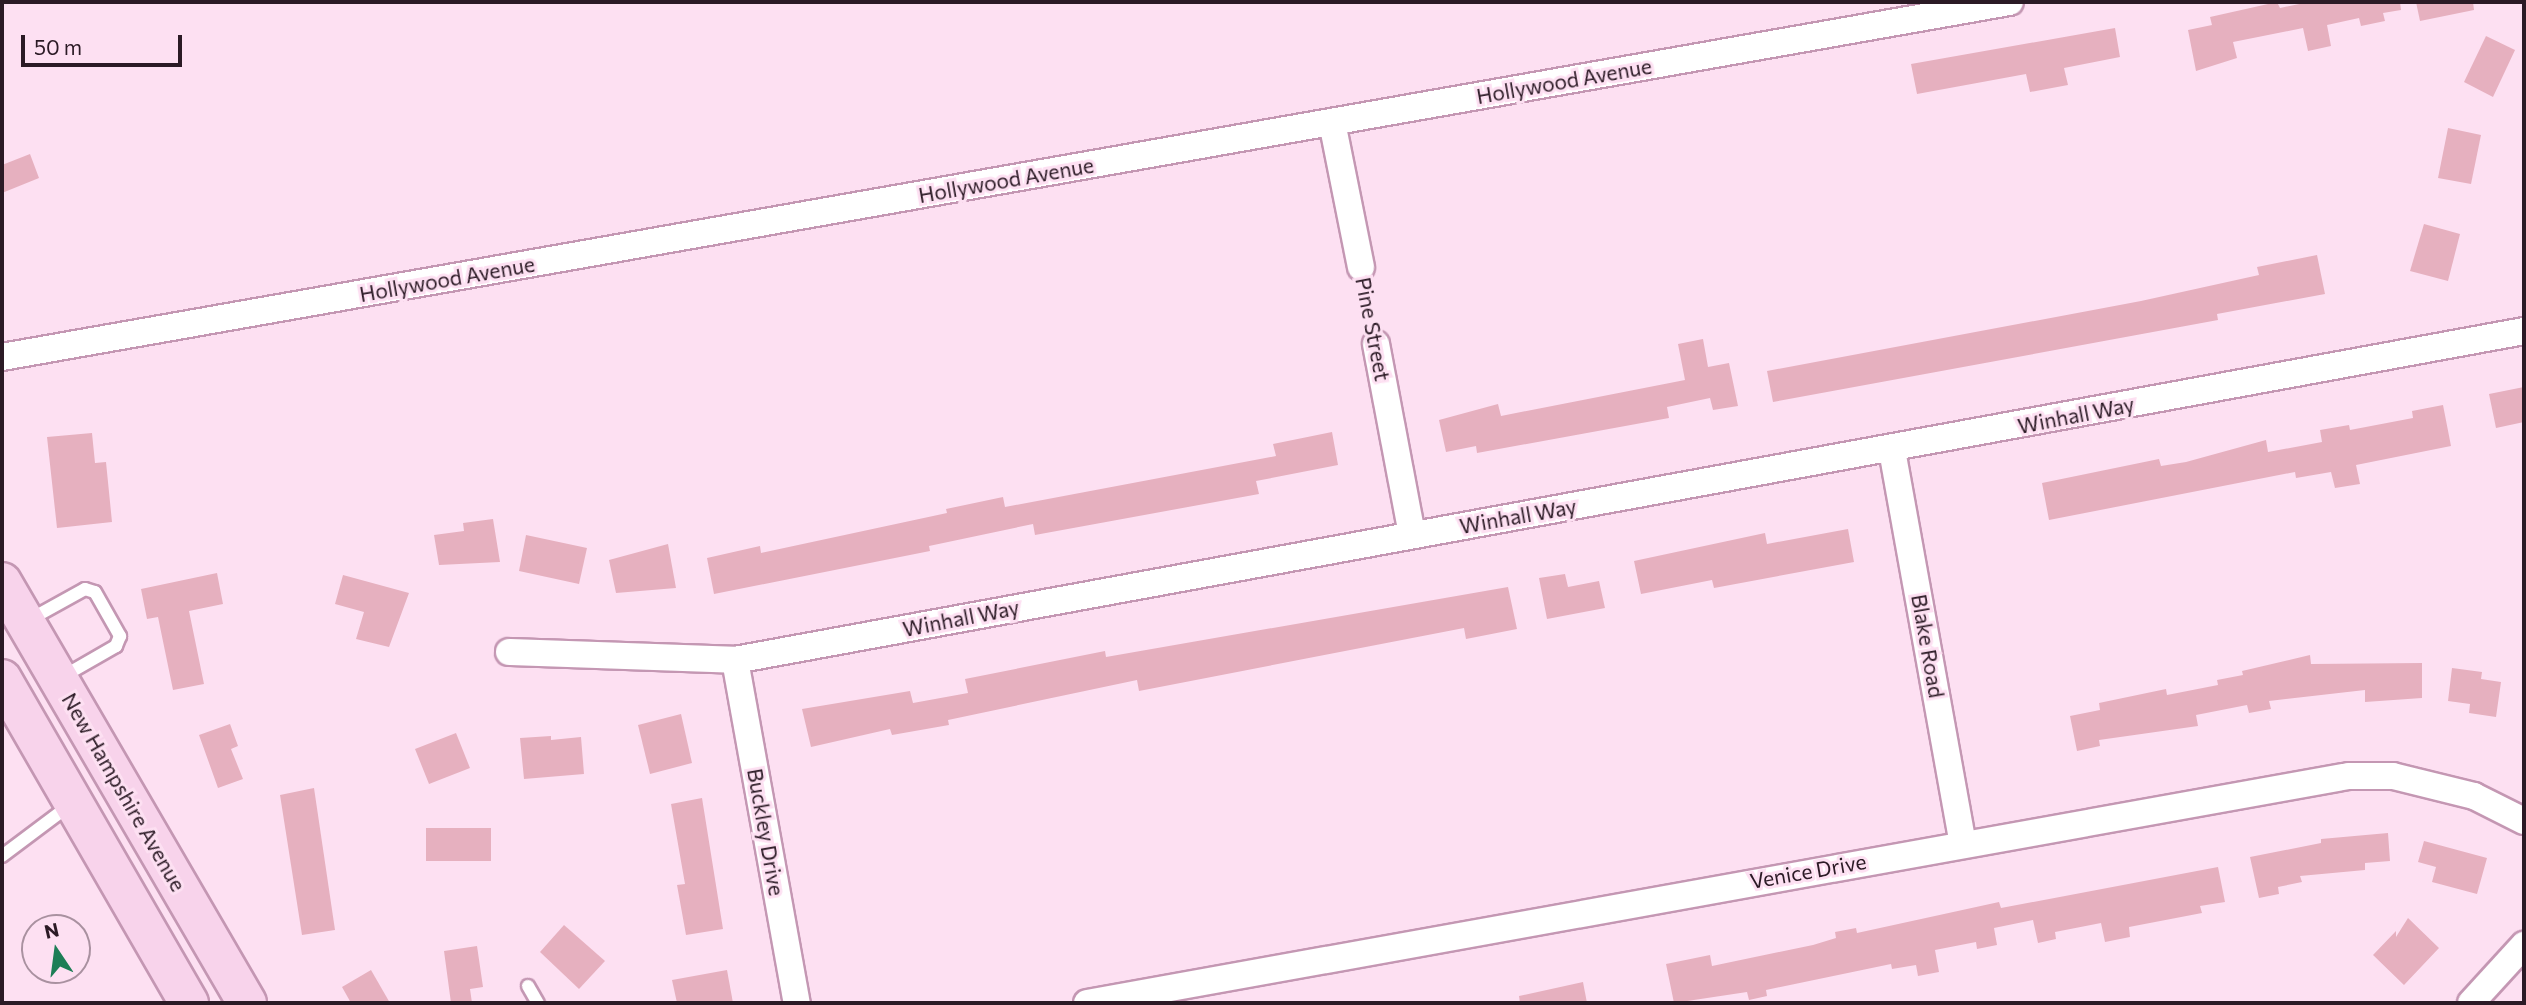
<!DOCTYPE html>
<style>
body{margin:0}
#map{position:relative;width:2526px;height:1005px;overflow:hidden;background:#fde0f2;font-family:Commissioner,sans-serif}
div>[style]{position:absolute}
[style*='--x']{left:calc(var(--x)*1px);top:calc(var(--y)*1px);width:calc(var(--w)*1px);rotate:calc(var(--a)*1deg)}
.building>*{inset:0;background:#e6b0bf}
.path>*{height:3.5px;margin-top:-1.75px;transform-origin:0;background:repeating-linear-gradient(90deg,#af96a6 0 3.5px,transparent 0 7px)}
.roads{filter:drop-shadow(2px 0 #c497b3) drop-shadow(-2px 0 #c497b3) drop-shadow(0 2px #c497b3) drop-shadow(0 -2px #c497b3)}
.lane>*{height:12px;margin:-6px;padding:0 6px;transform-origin:6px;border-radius:6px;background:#fff}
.street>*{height:26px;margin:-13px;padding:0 13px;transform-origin:13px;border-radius:13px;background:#fff}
.primary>*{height:38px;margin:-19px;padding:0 19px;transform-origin:19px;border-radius:19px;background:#f8d3eb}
span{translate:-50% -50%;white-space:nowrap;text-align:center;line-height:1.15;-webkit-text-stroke:6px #fde0f2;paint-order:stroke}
.street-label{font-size:21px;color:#2b1a25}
.frame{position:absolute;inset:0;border:4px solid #2b1a25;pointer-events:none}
.north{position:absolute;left:21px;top:914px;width:70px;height:70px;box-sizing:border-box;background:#fde0f2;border:2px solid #a991a0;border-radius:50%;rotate:347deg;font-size:19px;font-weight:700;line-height:28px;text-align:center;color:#2b1a25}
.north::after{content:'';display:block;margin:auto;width:24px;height:32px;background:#1d7e56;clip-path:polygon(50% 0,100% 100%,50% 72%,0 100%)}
.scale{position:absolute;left:21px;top:35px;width:161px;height:32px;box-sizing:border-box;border:4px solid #2b1a25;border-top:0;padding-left:9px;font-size:21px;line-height:24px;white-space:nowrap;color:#2b1a25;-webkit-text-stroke:5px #fde0f2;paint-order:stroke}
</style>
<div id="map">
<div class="building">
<div style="clip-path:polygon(2277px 2px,2280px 8px,2309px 2px,2400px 2px,2401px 10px,2383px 13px,2385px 21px,2361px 26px,2359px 18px,2327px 25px,2331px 46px,2308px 51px,2303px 28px,2233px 42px,2237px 58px,2196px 71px,2188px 30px,2212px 25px,2210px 17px)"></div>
<div style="clip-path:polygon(2416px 2px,2473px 2px,2474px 10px,2420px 21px)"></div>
<div style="clip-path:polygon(2115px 28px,2120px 57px,2064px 68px,2068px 85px,2030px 92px,2026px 74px,1917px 94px,1911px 64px)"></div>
<div style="clip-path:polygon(2486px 36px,2515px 50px,2493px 97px,2464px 82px)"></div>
<div style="clip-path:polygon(2448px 128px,2481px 135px,2471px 184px,2438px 178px)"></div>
<div style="clip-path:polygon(30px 154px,39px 178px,2px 193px,2px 165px)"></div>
<div style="clip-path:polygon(2424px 224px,2460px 234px,2448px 281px,2410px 271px)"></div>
<div style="clip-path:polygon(2317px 255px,2325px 294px,2217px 314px,2218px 320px,1773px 402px,1767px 371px,2141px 301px,2259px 275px,2257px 267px)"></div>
<div style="clip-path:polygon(1703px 339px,1708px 367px,1729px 363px,1738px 406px,1713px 410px,1710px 398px,1667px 407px,1669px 418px,1477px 453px,1476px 446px,1446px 452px,1439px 420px,1498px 404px,1501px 416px,1685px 380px,1678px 344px)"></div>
<div style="clip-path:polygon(2524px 387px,2524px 422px,2496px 428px,2489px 394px)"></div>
<div style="clip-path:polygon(2443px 405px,2451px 446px,2356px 465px,2360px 484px,2335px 488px,2331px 472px,2296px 478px,2295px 472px,2049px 520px,2042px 483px,2159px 459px,2161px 466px,2186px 462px,2266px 440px,2268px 452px,2322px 442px,2320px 430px,2349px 425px,2350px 430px,2413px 418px,2412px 411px)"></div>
<div style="clip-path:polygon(1332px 432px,1338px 465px,1256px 481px,1259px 494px,1035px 535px,1033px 524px,929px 546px,930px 551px,714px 594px,707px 558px,760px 546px,761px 553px,947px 513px,946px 509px,1003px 497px,1005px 507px,1276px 456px,1273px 444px)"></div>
<div style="clip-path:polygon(92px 433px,95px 463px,106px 462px,112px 522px,57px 528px,47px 437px)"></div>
<div style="clip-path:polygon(493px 519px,500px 562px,439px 565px,434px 535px,464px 531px,463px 523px)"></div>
<div style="clip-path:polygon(1848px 529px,1854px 562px,1714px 588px,1712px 580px,1641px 594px,1634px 561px,1765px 533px,1767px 544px)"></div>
<div style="clip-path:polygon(526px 535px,587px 548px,579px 584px,519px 571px)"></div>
<div style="clip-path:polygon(668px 544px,676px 588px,616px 593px,609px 560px)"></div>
<div style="clip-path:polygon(217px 573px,223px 604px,189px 611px,204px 684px,173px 690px,158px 617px,147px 619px,141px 589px)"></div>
<div style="clip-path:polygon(1565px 574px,1568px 587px,1599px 581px,1605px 608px,1547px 619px,1539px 578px)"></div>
<div style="clip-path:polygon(343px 575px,409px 593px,389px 647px,356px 639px,364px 612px,335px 604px)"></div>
<div style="clip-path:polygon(1508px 587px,1517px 629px,1466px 639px,1464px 628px,1139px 691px,1137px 680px,948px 720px,949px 725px,892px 735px,890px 729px,811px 747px,802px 709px,910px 691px,913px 703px,968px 693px,965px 679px,1105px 651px,1106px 657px)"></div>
<div style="clip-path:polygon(2310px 655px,2311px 664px,2422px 663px,2422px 698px,2365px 702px,2365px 690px,2269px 701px,2271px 709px,2249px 713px,2247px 705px,2196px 715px,2198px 726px,2099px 740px,2100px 746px,2077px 751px,2070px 716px,2100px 710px,2099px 703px,2166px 689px,2167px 695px,2218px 685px,2217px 680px,2243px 675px,2242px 671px)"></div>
<div style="clip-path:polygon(2452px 668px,2482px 672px,2481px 679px,2501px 682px,2496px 717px,2469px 713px,2470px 704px,2448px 701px)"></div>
<div style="clip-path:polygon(681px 714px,692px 763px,650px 774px,638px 725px)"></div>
<div style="clip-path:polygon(230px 724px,238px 746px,231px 749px,243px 779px,218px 788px,199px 735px)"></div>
<div style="clip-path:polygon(456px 733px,470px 768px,429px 784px,415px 749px)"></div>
<div style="clip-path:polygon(551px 736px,551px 740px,581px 737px,584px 774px,524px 779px,520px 738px)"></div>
<div style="clip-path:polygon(314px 788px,335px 930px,302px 935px,280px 795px)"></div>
<div style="clip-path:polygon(702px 798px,723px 929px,686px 935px,677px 885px,685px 884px,671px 804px)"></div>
<div style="clip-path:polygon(426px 828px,491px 828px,491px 861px,426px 861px)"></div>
<div style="clip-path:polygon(2388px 833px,2390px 861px,2365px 863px,2365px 870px,2300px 876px,2302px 882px,2278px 887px,2279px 894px,2259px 898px,2250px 857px,2321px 843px,2321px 839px)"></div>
<div style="clip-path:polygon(2424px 841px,2487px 858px,2477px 894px,2432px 882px,2436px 867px,2418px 862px)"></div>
<div style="clip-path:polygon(2218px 867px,2225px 902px,2200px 906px,2202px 913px,2129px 927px,2130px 937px,2105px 942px,2101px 923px,2055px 932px,2056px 939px,2038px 943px,2033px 920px,1994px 928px,1997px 945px,1977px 949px,1976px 942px,1935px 950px,1939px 972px,1918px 976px,1916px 965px,1892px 969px,1891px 964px,1766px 990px,1767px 996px,1749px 1000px,1747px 992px,1674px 1003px,1666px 964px,1710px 955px,1712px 966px,1813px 945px,1836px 938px,1835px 932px,1856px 928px,1857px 933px,1999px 902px,2001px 908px)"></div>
<div style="clip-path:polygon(2408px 918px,2439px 948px,2404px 985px,2373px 955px,2396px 931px,2396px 937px)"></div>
<div style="clip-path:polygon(564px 925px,605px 961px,579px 989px,540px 952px)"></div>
<div style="clip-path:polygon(477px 946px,483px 987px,470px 989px,472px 1003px,451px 1003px,444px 951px)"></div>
<div style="clip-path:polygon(371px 970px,390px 1003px,351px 1003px,342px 987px)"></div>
<div style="clip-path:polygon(727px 970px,733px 1003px,677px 1003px,672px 980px)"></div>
<div style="clip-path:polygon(1583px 982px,1587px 1003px,1520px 1003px,1519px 996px)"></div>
</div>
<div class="path">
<div style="--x:1365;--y:288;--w:35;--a:80"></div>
</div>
<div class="roads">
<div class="lane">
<div style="--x:29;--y:620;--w:64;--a:-29"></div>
<div style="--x:85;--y:589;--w:10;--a:17"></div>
<div style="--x:95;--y:592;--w:51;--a:60.4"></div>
<div style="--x:120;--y:636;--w:11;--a:112"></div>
<div style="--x:116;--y:646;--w:62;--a:150.1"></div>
<div style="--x:2;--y:856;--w:85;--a:-36.9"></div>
<div style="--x:528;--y:986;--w:20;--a:60"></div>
</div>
<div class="street">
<div style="--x:1332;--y:122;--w:148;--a:78.7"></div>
<div style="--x:1376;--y:344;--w:194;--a:79.3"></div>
<div style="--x:2;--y:357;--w:2039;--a:-10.03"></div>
<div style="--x:1892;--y:450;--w:399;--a:79.8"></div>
<div style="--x:509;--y:652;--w:226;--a:2"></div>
<div style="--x:735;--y:660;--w:1819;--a:-10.42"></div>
<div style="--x:735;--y:660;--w:349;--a:79.8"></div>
<div style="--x:1087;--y:1003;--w:1282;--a:-10.2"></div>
<div style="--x:2349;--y:776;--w:44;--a:0"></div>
<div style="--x:2393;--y:776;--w:83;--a:13.9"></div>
<div style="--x:2474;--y:796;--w:56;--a:26.6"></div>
<div style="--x:2471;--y:1003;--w:79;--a:-47.6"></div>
</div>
<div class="primary">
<div style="--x:2;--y:582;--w:487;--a:59.8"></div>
<div style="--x:2;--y:679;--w:374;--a:60"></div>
</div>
</div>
<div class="street-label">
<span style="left:1564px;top:81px;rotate:-10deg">Hollywood Avenue</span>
<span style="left:1006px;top:180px;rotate:-10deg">Hollywood Avenue</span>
<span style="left:447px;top:279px;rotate:-10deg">Hollywood Avenue</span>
<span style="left:1373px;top:329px;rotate:79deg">Pine Street</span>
<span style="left:2076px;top:415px;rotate:-11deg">Winhall Way</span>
<span style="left:1518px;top:516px;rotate:-10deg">Winhall Way</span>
<span style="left:961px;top:618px;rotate:-11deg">Winhall Way</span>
<span style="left:1928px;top:646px;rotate:80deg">Blake Road</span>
<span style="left:124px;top:792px;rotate:60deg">New Hampshire Avenue</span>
<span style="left:766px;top:832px;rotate:80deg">Buckley Drive</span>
<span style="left:1808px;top:871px;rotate:-10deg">Venice Drive</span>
</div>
<div class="frame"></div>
<div class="north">N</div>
<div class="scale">50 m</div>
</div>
